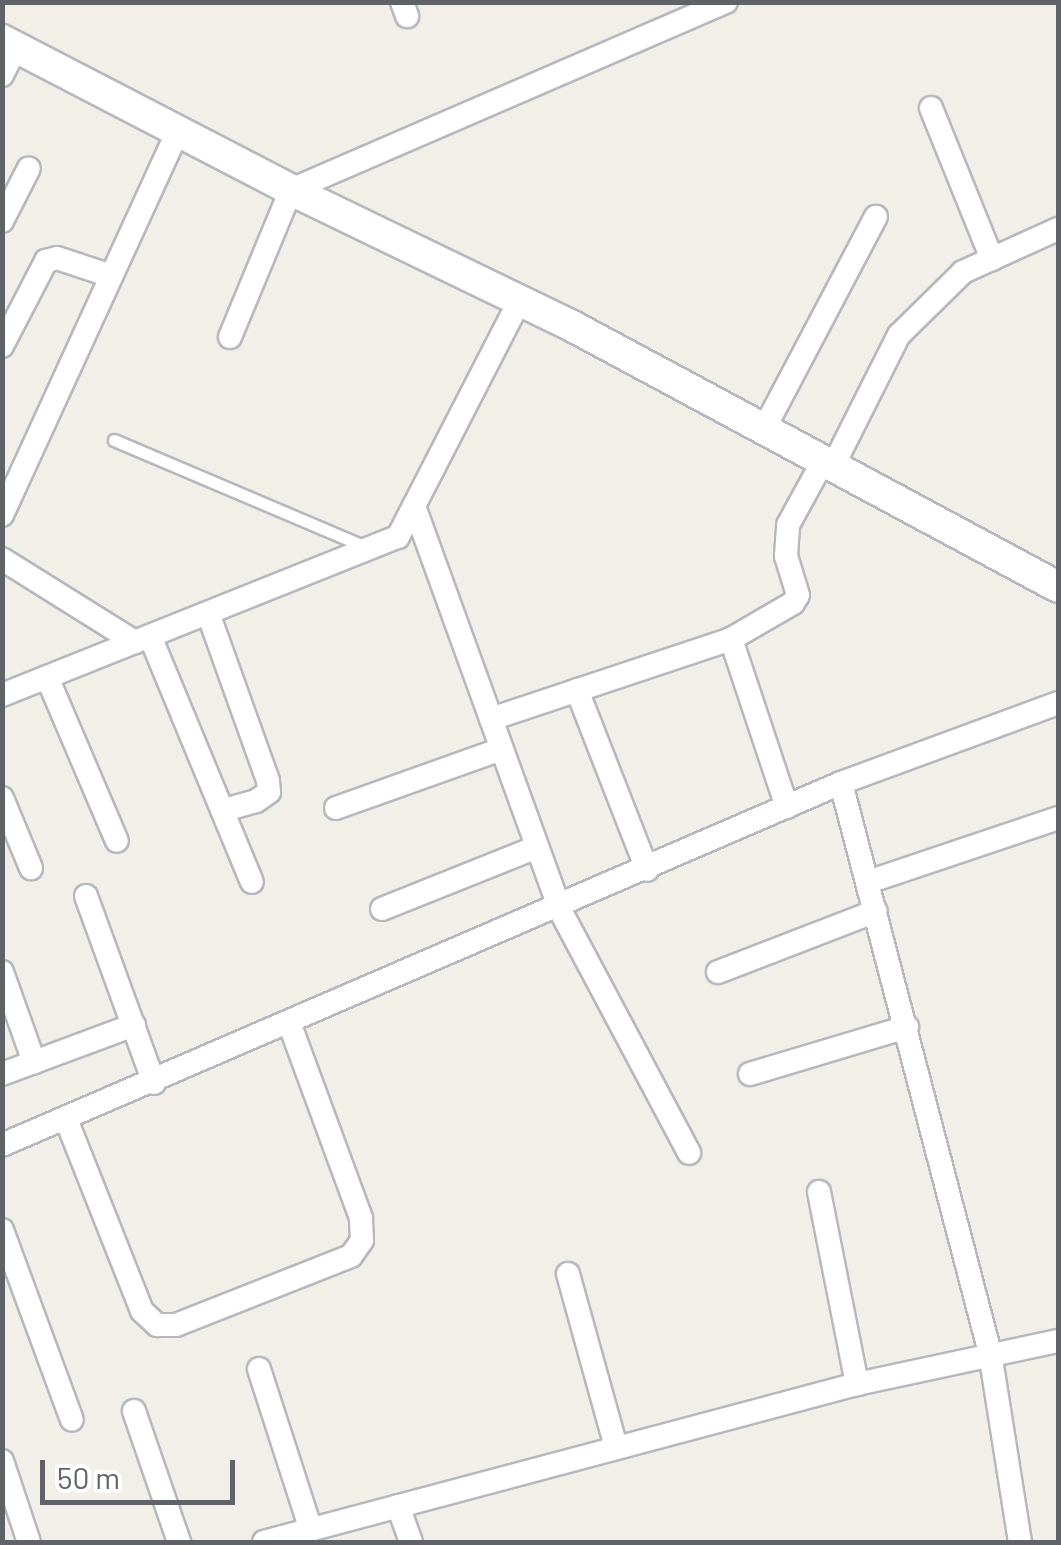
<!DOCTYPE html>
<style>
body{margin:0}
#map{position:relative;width:1061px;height:1545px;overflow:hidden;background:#f1efe8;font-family:Barlow,sans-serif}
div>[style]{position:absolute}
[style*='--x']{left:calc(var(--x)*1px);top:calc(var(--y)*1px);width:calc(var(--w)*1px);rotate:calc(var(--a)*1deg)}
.roads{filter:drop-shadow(2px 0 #b5b8bc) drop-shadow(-2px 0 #b5b8bc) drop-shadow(0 2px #b5b8bc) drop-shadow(0 -2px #b5b8bc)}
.service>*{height:11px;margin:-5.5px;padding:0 5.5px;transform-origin:5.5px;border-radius:5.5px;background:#fff}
.minor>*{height:22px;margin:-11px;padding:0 11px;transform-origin:11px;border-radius:11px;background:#fff}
.secondary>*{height:30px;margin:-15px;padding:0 15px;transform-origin:15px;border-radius:15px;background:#fff}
span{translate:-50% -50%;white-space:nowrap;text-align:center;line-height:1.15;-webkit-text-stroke:8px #fff;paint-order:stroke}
.frame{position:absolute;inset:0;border:5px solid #5f6368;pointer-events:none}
.scale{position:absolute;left:40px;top:1460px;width:195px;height:45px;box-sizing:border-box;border:5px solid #5f6368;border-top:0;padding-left:12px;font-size:30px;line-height:35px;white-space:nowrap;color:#5f6368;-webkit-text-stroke:8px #fff;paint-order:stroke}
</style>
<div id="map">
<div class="roads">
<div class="service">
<div style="--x:114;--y:440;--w:274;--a:23"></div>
</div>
<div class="minor">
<div style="--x:402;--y:2;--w:15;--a:70"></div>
<div style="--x:2;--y:75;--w:31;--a:-63"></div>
<div style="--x:931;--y:108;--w:163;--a:68"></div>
<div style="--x:2;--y:221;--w:59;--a:-63"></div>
<div style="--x:230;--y:337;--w:159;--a:-67.5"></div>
<div style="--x:291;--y:190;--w:474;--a:-23.4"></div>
<div style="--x:2;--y:346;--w:96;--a:-62.6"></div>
<div style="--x:46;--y:261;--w:11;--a:-15"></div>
<div style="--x:57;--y:258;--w:54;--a:18.4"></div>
<div style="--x:764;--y:429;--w:240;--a:-62.2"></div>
<div style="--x:833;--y:466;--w:147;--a:-63.3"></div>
<div style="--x:899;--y:335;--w:90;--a:-44.5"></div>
<div style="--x:963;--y:272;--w:104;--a:-24.4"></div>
<div style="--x:414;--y:506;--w:430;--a:70.1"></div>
<div style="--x:560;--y:910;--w:275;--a:62"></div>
<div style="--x:2;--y:515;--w:422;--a:-65.4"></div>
<div style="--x:2;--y:559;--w:157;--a:32"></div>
<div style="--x:208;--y:613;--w:178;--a:70.3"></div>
<div style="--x:268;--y:781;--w:11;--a:85"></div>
<div style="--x:269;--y:792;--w:16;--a:145"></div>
<div style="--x:256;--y:801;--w:35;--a:164"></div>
<div style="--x:150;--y:636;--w:266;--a:67.5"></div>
<div style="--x:731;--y:639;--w:177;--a:71.6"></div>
<div style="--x:47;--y:677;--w:178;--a:66.9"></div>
<div style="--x:577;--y:690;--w:193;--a:68.7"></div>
<div style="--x:2;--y:695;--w:426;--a:-21.8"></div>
<div style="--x:398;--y:537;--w:267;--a:-62.8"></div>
<div style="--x:491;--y:719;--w:253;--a:-18.4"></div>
<div style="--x:731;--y:639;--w:72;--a:-30.1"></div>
<div style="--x:793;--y:603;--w:9;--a:-58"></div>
<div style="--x:798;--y:595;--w:41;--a:-107.1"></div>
<div style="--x:786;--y:556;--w:31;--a:-86"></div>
<div style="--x:788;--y:525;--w:73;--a:-61.3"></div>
<div style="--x:2;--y:798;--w:76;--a:67.5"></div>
<div style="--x:336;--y:808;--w:176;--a:-19.6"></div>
<div style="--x:868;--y:882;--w:200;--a:-18.6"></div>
<div style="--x:86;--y:896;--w:199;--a:70"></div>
<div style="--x:382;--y:909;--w:167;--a:-21.8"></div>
<div style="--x:2;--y:972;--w:96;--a:70.4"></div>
<div style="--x:718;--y:972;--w:169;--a:-21.1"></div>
<div style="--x:2;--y:1074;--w:141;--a:-20.4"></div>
<div style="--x:750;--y:1074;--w:164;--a:-16.7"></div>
<div style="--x:66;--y:1119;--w:206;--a:68.4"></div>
<div style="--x:142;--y:1311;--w:21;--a:43"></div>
<div style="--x:157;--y:1325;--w:19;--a:0"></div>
<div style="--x:176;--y:1325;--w:188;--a:-21.5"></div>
<div style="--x:351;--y:1256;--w:19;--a:-55"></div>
<div style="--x:362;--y:1240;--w:22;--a:-93"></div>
<div style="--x:361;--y:1218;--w:206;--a:-110.2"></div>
<div style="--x:2;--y:1145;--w:914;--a:-23.34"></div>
<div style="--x:819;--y:1192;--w:196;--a:78.8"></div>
<div style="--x:2;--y:1230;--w:202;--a:69.8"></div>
<div style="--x:568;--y:1274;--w:180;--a:74.5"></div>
<div style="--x:259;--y:1369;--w:169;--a:72.1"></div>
<div style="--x:134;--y:1411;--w:139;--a:71"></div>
<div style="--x:2;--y:1461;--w:85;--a:71.6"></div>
<div style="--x:398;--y:1506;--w:38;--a:70"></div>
<div style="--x:264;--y:1542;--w:614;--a:-14.92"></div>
<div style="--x:857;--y:1384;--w:206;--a:-12.1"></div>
<div style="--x:1020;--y:1542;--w:191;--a:-99"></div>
<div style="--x:990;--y:1353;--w:589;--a:-104.65"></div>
<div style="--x:841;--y:783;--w:231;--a:-20.2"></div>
</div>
<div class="secondary">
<div style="--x:2;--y:40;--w:326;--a:27.4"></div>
<div style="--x:291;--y:190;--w:314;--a:25.8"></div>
<div style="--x:574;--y:327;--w:549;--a:28.24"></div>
</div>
</div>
<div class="frame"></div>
<div class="scale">50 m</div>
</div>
